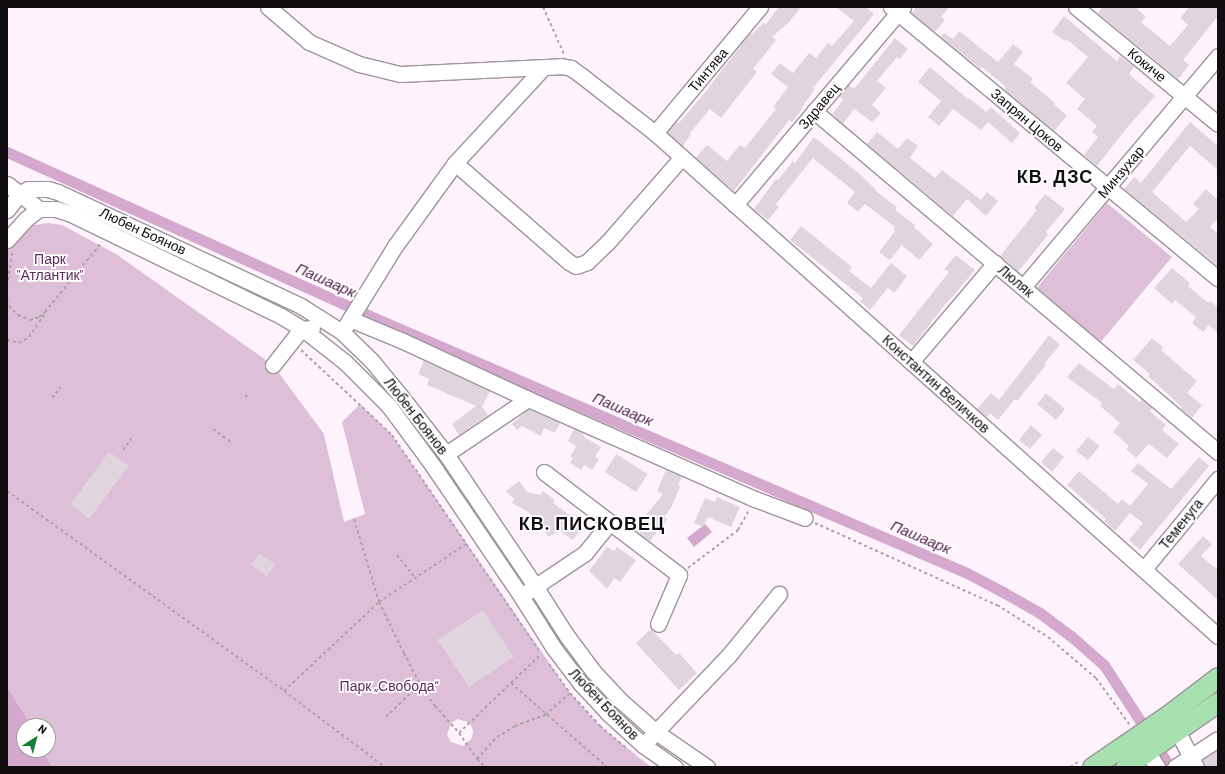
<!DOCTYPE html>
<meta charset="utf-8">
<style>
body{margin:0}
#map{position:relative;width:1225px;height:774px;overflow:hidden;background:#fef3fc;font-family:Barlow,sans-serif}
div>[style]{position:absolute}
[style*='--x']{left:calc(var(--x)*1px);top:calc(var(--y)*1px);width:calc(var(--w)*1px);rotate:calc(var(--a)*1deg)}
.green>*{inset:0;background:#ddc0d7}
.water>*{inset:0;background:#d4a9cd}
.canal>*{height:11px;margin:-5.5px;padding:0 5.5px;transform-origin:5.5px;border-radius:5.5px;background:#d4a9cd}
.building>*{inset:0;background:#e0d5de}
.path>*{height:2px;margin-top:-1px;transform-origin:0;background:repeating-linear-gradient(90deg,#aca4aa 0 3px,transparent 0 6px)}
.roads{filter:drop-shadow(1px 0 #9e949c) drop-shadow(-1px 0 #9e949c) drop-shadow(0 1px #9e949c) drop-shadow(0 -1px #9e949c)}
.minor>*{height:15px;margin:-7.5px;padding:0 7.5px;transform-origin:7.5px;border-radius:7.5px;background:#fff}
.major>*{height:19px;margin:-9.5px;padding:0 9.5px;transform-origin:9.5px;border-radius:9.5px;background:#a8e1b0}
span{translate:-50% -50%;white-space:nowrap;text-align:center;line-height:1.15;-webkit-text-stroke:3.5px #fff;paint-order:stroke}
.street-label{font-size:14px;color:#110d10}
.park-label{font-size:14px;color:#5f2b59}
.water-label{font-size:15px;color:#54204e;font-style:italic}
.district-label{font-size:18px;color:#110d10;font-weight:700;letter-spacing:1px}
.frame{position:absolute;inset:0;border:8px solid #110d10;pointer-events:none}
.north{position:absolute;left:16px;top:718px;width:40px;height:40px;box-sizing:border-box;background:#fff;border:1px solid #a09e9f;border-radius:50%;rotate:36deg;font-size:11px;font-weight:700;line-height:16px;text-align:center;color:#110d10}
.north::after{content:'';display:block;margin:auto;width:14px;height:18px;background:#167e32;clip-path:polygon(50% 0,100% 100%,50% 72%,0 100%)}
</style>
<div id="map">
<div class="green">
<div style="clip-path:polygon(1107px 203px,1172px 257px,1099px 344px,1034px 291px)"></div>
<div style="clip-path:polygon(evenodd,48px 223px,62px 225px,116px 254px,273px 365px,324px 434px,344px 522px,365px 514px,342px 422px,360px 404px,392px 435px,570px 693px,600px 726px,651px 767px,52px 767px,43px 750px,48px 750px,48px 726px,32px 726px,7px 687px,7px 246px,28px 226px,48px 223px,109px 453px,128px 466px,89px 518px,71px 504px,109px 453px,48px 223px,483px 611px,513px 657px,469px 686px,438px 640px,483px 611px,48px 223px,458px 719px,470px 723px,473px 731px,472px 738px,463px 746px,451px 742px,447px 735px,451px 723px,458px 719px)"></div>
</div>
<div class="water">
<div style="clip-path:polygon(705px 524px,712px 532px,694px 547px,687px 538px)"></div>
<div style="clip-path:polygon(7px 687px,32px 726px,24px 726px,24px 750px,43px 750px,52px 767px,7px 767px)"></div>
</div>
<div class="canal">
<div style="--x:7;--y:152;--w:398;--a:24.3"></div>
<div style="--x:370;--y:316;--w:650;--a:23.29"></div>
<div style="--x:967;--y:573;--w:41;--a:27.8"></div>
<div style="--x:1003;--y:592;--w:43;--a:29.6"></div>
<div style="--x:1040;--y:613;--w:39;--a:37"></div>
<div style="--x:1071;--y:636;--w:44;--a:41.3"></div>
<div style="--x:1104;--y:665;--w:121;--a:57.1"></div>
</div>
<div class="building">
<div style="clip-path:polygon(779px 7px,801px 7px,788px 23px,772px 37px,776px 40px,753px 69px,757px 72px,721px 118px,710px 109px,690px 133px,691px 134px,683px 146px,667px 132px,676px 122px,678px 124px,707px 90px,750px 33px,752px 34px,764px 22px,765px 25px)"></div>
<div style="clip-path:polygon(836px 7px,866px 7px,874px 14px,813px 88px,815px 89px,802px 107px,803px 108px,792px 122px,789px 120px,734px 191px,696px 158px,707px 145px,727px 161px,740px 145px,745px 148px,776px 109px,773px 107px,788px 87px,771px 74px,780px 63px,793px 73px,809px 53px,816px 58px,828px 43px,832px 46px,854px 21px)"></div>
<div style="clip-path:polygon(916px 7px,949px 7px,941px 17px,945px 20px,935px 32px,912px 13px)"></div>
<div style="clip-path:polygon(1103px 7px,1135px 7px,1146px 17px,1141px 22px,1170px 46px,1188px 25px,1180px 18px,1189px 7px,1218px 7px,1218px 16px,1183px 60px,1189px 65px,1178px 79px,1098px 13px)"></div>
<div style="clip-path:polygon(1064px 16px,1117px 61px,1120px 56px,1134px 67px,1129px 74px,1155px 96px,1126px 129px,1097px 166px,1084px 155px,1098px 137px,1092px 132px,1097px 126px,1077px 109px,1085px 99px,1066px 83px,1088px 57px,1066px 39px,1065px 41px,1052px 32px)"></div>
<div style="clip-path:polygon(959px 31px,998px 62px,1013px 44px,1023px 52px,1014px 64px,1033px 79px,1030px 82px,1055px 103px,1054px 104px,1067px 116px,1054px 131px,1004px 89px,1006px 87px,982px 67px,981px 69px,941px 37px,944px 33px,953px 39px)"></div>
<div style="clip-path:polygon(895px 38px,908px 49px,900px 59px,897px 57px,877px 81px,886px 88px,872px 105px,881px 113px,872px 122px,854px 109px,843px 124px,832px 114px,843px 100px,839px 96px,849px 85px,854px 89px)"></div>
<div style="clip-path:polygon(930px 67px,968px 99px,969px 98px,986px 112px,991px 107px,1020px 133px,1012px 143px,988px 122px,981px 130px,953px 109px,939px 126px,928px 117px,941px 101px,918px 82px)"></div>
<div style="clip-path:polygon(1190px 122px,1218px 146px,1218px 170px,1190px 146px,1152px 192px,1186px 222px,1199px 209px,1193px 204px,1206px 189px,1218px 200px,1218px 218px,1210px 227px,1218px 234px,1218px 266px,1124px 189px,1134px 177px,1141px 183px)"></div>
<div style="clip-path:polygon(877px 132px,898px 149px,907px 138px,918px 146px,910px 158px,935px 178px,942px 170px,981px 200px,987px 192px,998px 201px,986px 216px,967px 199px,953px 216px,867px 144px)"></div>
<div style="clip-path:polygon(814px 137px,862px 176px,876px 190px,876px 191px,897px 207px,895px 210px,915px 225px,914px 227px,933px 244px,919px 260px,902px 245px,890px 260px,879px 252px,895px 231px,893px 229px,895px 227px,865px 204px,858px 212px,847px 203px,855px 192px,813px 158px,776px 204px,779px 207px,768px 220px,754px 209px,776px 179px,778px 180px,793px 161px,795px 163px)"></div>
<div style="clip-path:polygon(1045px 194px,1065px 209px,1046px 232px,1048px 235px,1018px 272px,1000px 256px,1037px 210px,1034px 208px)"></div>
<div style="clip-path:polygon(801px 226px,852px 267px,849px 271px,871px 288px,891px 263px,907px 276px,894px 293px,888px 288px,870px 310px,860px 301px,863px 298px,790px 240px)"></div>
<div style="clip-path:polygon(956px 255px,975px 270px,948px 302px,947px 302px,913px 346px,899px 335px,949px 272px,944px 269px)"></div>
<div style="clip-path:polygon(1172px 268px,1190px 283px,1188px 286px,1208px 303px,1210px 301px,1218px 307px,1218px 333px,1209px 325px,1203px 332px,1192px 323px,1196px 317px,1175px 300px,1172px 304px,1154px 288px)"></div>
<div style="clip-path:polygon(1049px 335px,1060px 345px,1044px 364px,1046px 365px,1017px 401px,1015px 399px,998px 420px,990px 413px,987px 417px,977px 409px,991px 393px,999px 400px)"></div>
<div style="clip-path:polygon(1152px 338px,1163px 347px,1161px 350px,1197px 381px,1187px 393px,1202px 405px,1192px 418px,1181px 409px,1182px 407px,1148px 376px,1150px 374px,1133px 360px)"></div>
<div style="clip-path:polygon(424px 361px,490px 391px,482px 407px,488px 415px,459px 435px,452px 424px,476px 406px,427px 385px,429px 379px,418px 374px)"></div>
<div style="clip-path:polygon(1079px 363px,1114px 389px,1118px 384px,1140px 402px,1142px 400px,1152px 408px,1150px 411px,1166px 425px,1162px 430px,1179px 444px,1167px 458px,1149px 444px,1136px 458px,1126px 449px,1129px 446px,1113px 432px,1120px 423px,1100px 406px,1102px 403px,1067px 377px)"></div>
<div style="clip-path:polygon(1046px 393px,1065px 409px,1056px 420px,1037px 404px)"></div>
<div style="clip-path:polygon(529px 409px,560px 423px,555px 433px,544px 428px,541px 436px,522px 426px,517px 430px,512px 424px)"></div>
<div style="clip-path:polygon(1031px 425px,1042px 435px,1030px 449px,1019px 440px)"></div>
<div style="clip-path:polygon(574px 429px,584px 434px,583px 436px,601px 447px,595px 457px,599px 459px,592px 470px,584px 465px,581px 470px,570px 463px,573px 458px,570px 457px,576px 446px,568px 441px)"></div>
<div style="clip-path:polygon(1088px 437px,1100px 446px,1088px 460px,1076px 451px)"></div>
<div style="clip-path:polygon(1053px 448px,1064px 457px,1052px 472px,1041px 462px)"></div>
<div style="clip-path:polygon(109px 452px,128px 466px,89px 518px,71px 504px)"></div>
<div style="clip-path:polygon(616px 454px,648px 474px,636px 492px,605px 472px)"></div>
<div style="clip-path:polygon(1199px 457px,1209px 466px,1140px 550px,1129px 540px,1143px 523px,1130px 513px,1115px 531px,1104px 521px,1106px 519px,1067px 485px,1079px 471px,1118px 504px,1122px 499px,1130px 506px,1148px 484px,1131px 471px,1138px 463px,1171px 489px)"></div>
<div style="clip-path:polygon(666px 470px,682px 477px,678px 485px,680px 487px,671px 508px,664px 517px,667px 519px,650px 541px,639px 533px,642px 529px,637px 526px,663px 494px,657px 491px)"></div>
<div style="clip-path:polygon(519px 481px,527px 492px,540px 495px,543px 491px,555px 500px,553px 503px,574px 518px,571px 521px,581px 529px,573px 540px,560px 531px,548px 537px,538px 518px,535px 520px,528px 512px,512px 503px,514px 499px,506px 491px)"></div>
<div style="clip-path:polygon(717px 497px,740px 507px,731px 527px,708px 517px,703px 527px,694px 523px,705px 498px,715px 502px)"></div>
<div style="clip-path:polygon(1203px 536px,1212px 544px,1201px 556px,1218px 570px,1218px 600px,1178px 564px)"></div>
<div style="clip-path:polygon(607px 547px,614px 551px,617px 547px,636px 560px,620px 582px,614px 578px,607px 589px,589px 571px)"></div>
<div style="clip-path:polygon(259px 553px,275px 564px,267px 576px,251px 565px)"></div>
<div style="clip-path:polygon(483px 611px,513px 657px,469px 687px,438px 640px)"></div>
<div style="clip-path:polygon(651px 629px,676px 655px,679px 653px,697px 673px,679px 690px,636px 643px)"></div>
<div style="clip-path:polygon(1218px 750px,1218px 767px,1205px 767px,1202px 760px)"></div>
</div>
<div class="path">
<div style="--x:543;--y:7;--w:51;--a:65.9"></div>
<div style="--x:7;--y:286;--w:36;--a:-81"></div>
<div style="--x:7;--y:299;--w:7;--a:74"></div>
<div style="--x:9;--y:306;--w:13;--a:45"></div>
<div style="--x:18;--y:315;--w:13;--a:23"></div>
<div style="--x:30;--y:320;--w:9;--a:-18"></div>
<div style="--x:39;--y:317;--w:8;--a:-40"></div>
<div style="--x:45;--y:312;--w:90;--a:-50.8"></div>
<div style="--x:7;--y:340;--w:12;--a:14"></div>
<div style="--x:19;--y:343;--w:12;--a:-31"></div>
<div style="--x:29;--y:337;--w:29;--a:-56"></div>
<div style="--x:301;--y:350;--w:125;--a:43"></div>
<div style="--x:392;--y:435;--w:263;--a:55.7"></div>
<div style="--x:245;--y:395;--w:4;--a:45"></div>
<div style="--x:52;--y:398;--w:14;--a:-51"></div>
<div style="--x:213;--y:429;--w:22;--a:36"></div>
<div style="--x:123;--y:450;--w:14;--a:-54"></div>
<div style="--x:7;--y:491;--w:342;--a:35.8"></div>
<div style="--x:284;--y:691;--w:126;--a:37"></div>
<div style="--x:354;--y:519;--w:87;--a:73.2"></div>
<div style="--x:379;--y:602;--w:57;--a:63.9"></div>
<div style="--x:404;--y:653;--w:35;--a:63"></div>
<div style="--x:420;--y:684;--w:27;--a:56"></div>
<div style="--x:435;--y:706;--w:36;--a:48"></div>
<div style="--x:459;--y:733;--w:32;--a:55"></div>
<div style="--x:477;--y:759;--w:11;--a:45"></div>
<div style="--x:815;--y:523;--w:200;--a:24.3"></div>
<div style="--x:997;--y:605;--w:60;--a:32.1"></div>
<div style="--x:1048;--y:637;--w:63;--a:40.5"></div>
<div style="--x:1096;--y:678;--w:57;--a:54.3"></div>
<div style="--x:397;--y:555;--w:29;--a:52"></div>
<div style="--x:688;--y:568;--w:63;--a:-37.2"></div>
<div style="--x:738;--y:530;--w:23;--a:-61"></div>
<div style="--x:549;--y:664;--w:36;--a:54"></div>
<div style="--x:570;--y:693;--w:45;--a:47.7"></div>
<div style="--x:600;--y:726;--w:35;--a:40"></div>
<div style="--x:511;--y:683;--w:128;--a:41.2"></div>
<div style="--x:284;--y:691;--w:130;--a:-43.1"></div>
<div style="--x:379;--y:602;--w:105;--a:-33.7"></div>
<div style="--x:386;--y:717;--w:47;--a:-44.1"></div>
<div style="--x:459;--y:733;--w:114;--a:-43.9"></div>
<div style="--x:477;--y:759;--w:30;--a:-48"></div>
<div style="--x:497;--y:737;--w:21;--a:-31"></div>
<div style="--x:515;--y:726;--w:32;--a:-20"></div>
<div style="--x:545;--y:715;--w:33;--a:-41"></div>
<div style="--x:1070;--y:767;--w:9;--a:-32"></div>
</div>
<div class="roads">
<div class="minor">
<div style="--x:268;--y:7;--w:54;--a:40.5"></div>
<div style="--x:309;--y:42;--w:55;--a:23.7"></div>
<div style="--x:359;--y:64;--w:42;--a:13.7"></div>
<div style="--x:400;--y:74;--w:161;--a:-2.8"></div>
<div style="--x:561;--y:66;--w:10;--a:11"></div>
<div style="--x:571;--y:68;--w:14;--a:36"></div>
<div style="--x:582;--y:76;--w:93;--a:38"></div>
<div style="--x:655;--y:133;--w:755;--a:41.78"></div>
<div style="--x:891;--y:7;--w:425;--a:39.7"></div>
<div style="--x:1076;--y:7;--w:184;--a:39.5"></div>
<div style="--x:814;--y:111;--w:529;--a:40.17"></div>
<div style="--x:655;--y:133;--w:164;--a:-50.2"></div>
<div style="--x:455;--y:163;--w:151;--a:41"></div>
<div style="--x:569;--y:262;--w:8;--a:30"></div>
<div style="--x:576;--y:266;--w:12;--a:-20"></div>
<div style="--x:587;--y:262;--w:28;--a:-44"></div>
<div style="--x:607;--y:243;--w:114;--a:-48.9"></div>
<div style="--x:7;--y:184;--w:41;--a:38"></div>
<div style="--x:39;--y:209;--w:17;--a:0"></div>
<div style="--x:56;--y:209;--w:16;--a:18"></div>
<div style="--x:71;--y:214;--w:233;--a:25.9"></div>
<div style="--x:281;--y:316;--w:26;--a:31"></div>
<div style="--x:303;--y:329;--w:53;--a:38.2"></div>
<div style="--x:345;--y:362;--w:62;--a:45"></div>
<div style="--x:389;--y:406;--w:74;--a:53.7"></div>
<div style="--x:433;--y:466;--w:157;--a:55.9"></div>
<div style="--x:521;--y:596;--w:60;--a:57.9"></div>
<div style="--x:553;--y:647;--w:46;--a:52.9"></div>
<div style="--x:581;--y:684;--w:41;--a:47"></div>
<div style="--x:609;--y:714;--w:46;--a:42.4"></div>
<div style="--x:643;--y:745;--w:39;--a:35"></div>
<div style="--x:735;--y:205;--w:260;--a:-49.7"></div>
<div style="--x:7;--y:210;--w:20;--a:-53"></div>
<div style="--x:19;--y:194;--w:10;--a:-29"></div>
<div style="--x:28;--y:189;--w:20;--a:0"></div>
<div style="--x:48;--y:189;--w:10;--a:17"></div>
<div style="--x:58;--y:192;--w:268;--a:25.1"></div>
<div style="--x:301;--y:306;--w:49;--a:32.4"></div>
<div style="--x:342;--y:332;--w:40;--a:44"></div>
<div style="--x:371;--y:360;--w:45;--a:50.4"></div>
<div style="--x:400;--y:395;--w:75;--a:52.1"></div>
<div style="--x:446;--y:454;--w:159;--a:56"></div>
<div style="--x:535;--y:586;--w:59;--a:57.4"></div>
<div style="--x:567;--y:636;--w:44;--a:53.4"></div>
<div style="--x:593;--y:671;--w:40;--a:47"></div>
<div style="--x:620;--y:700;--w:48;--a:41.6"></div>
<div style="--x:656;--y:732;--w:62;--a:34.5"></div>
<div style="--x:7;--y:240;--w:28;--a:-48"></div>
<div style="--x:26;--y:219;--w:16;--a:-38"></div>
<div style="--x:1023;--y:287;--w:302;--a:-49.8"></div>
<div style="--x:350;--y:319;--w:57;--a:22.5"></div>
<div style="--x:403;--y:341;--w:138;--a:24.9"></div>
<div style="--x:528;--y:399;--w:248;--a:23.8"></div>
<div style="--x:755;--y:499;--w:53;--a:20.8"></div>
<div style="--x:345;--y:327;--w:95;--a:-58.3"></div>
<div style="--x:395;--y:246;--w:102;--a:-54.1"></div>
<div style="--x:455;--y:163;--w:129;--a:-47.2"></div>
<div style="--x:911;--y:362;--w:130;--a:-49.7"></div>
<div style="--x:273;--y:365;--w:39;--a:-52"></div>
<div style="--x:297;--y:334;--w:8;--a:-40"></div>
<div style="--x:303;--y:329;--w:9;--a:-6"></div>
<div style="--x:446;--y:454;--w:99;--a:-33.9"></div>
<div style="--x:544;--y:472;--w:170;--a:37.3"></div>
<div style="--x:679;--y:575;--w:53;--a:113.2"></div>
<div style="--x:1144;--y:569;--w:117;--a:-50.6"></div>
<div style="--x:527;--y:592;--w:70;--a:-33.9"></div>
<div style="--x:585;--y:553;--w:40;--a:-51"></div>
<div style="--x:1172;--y:721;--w:52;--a:62.4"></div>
<div style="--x:649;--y:739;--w:116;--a:-46.4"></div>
<div style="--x:729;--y:655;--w:79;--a:-50.7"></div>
<div style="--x:1141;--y:742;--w:30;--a:57"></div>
<div style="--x:1175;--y:767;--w:51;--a:-33.1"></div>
</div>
<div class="major">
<div style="--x:1092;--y:767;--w:92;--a:-34.4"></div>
<div style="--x:1168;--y:715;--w:63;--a:-37.2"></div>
<div style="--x:1125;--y:767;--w:113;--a:-35"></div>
</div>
</div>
<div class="street-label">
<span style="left:1147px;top:65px;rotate:39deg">Кокиче</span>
<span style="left:708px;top:70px;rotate:-50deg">Тинтява</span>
<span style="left:819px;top:106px;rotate:-50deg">Здравец</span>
<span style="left:1027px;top:120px;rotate:40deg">Запрян Цоков</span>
<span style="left:1121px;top:172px;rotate:-50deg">Минзухар</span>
<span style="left:143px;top:231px;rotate:25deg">Любен Боянов</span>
<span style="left:1016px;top:281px;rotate:40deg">Люляк</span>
<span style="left:936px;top:384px;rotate:42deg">Константин Величков</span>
<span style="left:416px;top:416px;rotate:52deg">Любен Боянов</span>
<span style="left:1181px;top:524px;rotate:-51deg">Теменуга</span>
<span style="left:604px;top:704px;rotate:46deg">Любен Боянов</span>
</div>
<div class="park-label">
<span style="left:50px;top:267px">Парк<br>"Атлантик"</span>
<span style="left:389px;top:686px">Парк „Свобода“</span>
</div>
<div class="water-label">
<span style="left:326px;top:280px;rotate:24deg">Пашаарк</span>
<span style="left:623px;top:409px;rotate:23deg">Пашаарк</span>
<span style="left:921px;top:537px;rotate:23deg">Пашаарк</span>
</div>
<div class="district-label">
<span style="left:1055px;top:176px">КВ. ДЗС</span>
<span style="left:592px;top:523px">КВ. ПИСКОВЕЦ</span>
</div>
<div class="frame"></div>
<div class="north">N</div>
</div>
